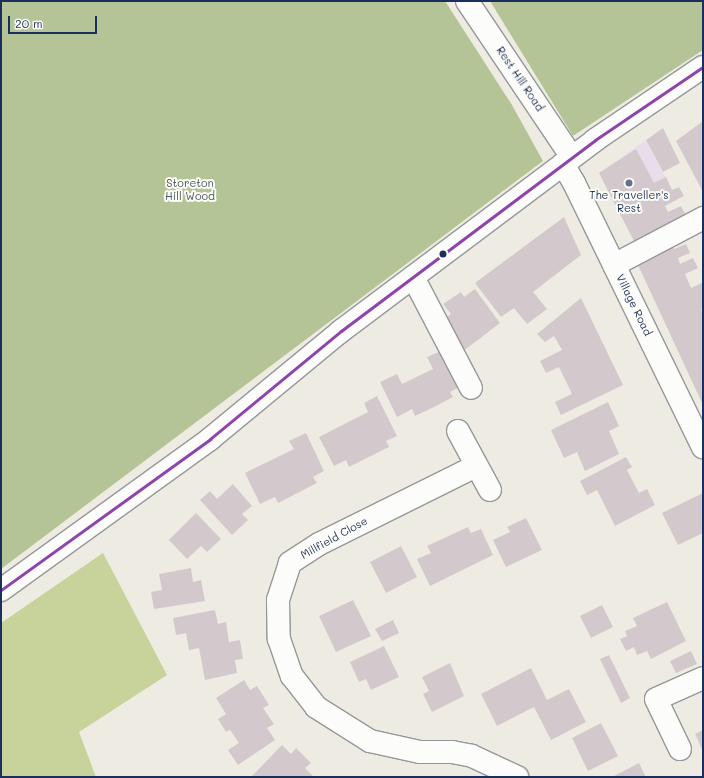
<!DOCTYPE html>
<style>
body{margin:0}
#map{position:relative;width:704px;height:778px;overflow:hidden;background:#eeece2;font-family:Mali,sans-serif}
div>[style]{position:absolute}
[style*='--x']{left:calc(var(--x)*1px);top:calc(var(--y)*1px);width:calc(var(--w)*1px);rotate:calc(var(--a)*1deg)}
.built>*{inset:0;background:#e8deeb}
.green>*{inset:0;background:#c8d29b}
.forest>*{inset:0;background:#b5c496}
.building>*{inset:0;background:#d3c9cd}
.roads{filter:drop-shadow(1px 0 #95979a) drop-shadow(-1px 0 #95979a) drop-shadow(0 1px #95979a) drop-shadow(0 -1px #95979a)}
.minor>*{height:22px;margin:-11px;padding:0 11px;transform-origin:11px;border-radius:11px;background:#fcfcfb}
.major>*{height:22px;margin:-11px;padding:0 11px;transform-origin:11px;border-radius:11px;background:#fcfcfb}
.bus-1>*{height:3px;margin:-1.5px;padding:0 1.5px;transform-origin:1.5px;border-radius:1.5px;background:#8e44ad}
.dots>*{width:11px;height:11px;translate:-50% -50%;box-sizing:border-box;border:2px solid #fdfcf7;border-radius:50%}
span{translate:-50% -50%;white-space:nowrap;text-align:center;line-height:1.15;-webkit-text-stroke:4px #fdfcf7;paint-order:stroke}
.street-label{font-size:11px;color:#1b2f5e}
.park-label{font-size:11px;color:#465a5f}
.poi-label{font-size:11px;color:#1b2f5e}
.frame{position:absolute;inset:0;border:2px solid #1b2f5e;pointer-events:none}
.scale{position:absolute;left:8px;top:16px;width:89px;height:18px;box-sizing:border-box;border:2px solid #1b2f5e;border-top:0;padding-left:5px;font-size:12px;line-height:14px;white-space:nowrap;color:#1b2f5e;-webkit-text-stroke:3px #fdfcf7;paint-order:stroke}
</style>
<div id="map">
<div class="built">
<div style="clip-path:polygon(646px 140px,672px 190px,621px 217px,599px 173px)"></div>
</div>
<div class="green">
<div style="clip-path:polygon(103px 553px,167px 675px,79px 732px,96px 777px,1px 777px,1px 623px)"></div>
</div>
<div class="forest">
<div style="clip-path:polygon(1px 1px,445px 1px,512px 105px,543px 161px,1px 569px)"></div>
<div style="clip-path:polygon(490px 1px,703px 1px,703px 50px,573px 136px)"></div>
</div>
<div class="building">
<div style="clip-path:polygon(703px 121px,703px 192px,676px 141px)"></div>
<div style="clip-path:polygon(663px 128px,680px 163px,663px 172px,646px 140px)"></div>
<div style="clip-path:polygon(636px 149px,654px 183px,666px 177px,672px 190px,679px 187px,684px 196px,665px 206px,668px 212px,681px 206px,689px 221px,637px 247px,599px 173px)"></div>
<div style="clip-path:polygon(564px 217px,581px 255px,533px 292px,547px 309px,527px 324px,514px 308px,501px 317px,475px 283px)"></div>
<div style="clip-path:polygon(686px 244px,690px 253px,678px 258px,680px 264px,693px 258px,698px 268px,685px 274px,691px 288px,702px 283px,703px 285px,703px 308px,701px 309px,703px 314px,703px 405px,637px 263px,673px 247px,674px 249px)"></div>
<div style="clip-path:polygon(475px 289px,500px 323px,462px 352px,441px 322px,451px 314px,443px 304px,461px 292px,464px 297px)"></div>
<div style="clip-path:polygon(581px 298px,623px 385px,561px 415px,555px 402px,572px 394px,559px 367px,546px 373px,540px 361px,562px 350px,554px 336px,545px 342px,537px 334px)"></div>
<div style="clip-path:polygon(443px 350px,461px 386px,450px 392px,453px 397px,432px 408px,415px 416px,412px 409px,397px 417px,380px 382px,397px 374px,402px 384px,433px 369px,427px 357px)"></div>
<div style="clip-path:polygon(377px 396px,397px 436px,386px 441px,389px 447px,349px 467px,346px 460px,334px 466px,319px 437px,368px 412px,364px 403px)"></div>
<div style="clip-path:polygon(608px 402px,619px 426px,609px 431px,619px 454px,585px 471px,577px 452px,564px 458px,551px 430px)"></div>
<div style="clip-path:polygon(306px 433px,324px 471px,313px 477px,317px 483px,278px 503px,275px 497px,260px 504px,245px 473px,294px 449px,289px 441px)"></div>
<div style="clip-path:polygon(626px 457px,632px 467px,627px 470px,639px 493px,647px 489px,655px 505px,615px 526px,597px 490px,587px 495px,580px 481px)"></div>
<div style="clip-path:polygon(233px 484px,252px 506px,242px 514px,248px 520px,232px 535px,200px 500px,210px 491px,217px 499px)"></div>
<div style="clip-path:polygon(703px 493px,703px 533px,678px 545px,662px 513px)"></div>
<div style="clip-path:polygon(196px 513px,221px 539px,207px 552px,201px 546px,187px 559px,169px 540px)"></div>
<div style="clip-path:polygon(526px 518px,542px 550px,506px 567px,493px 540px,510px 532px,507px 527px)"></div>
<div style="clip-path:polygon(468px 527px,471px 533px,481px 529px,493px 555px,430px 586px,417px 559px,431px 553px,427px 546px)"></div>
<div style="clip-path:polygon(401px 546px,417px 577px,386px 593px,370px 562px)"></div>
<div style="clip-path:polygon(191px 568px,193px 582px,201px 580px,205px 601px,154px 609px,151px 592px,162px 590px,159px 574px)"></div>
<div style="clip-path:polygon(353px 600px,371px 636px,336px 652px,319px 616px)"></div>
<div style="clip-path:polygon(667px 602px,686px 641px,651px 659px,647px 651px,637px 655px,634px 647px,626px 651px,620px 639px,627px 636px,625px 631px,637px 626px,633px 618px)"></div>
<div style="clip-path:polygon(602px 605px,613px 627px,591px 638px,580px 616px)"></div>
<div style="clip-path:polygon(215px 610px,218px 624px,226px 622px,229px 642px,240px 640px,243px 659px,235px 660px,237px 673px,205px 680px,199px 648px,189px 650px,186px 633px,176px 635px,173px 618px)"></div>
<div style="clip-path:polygon(393px 620px,399px 633px,382px 641px,375px 629px)"></div>
<div style="clip-path:polygon(384px 646px,399px 677px,371px 690px,366px 679px,359px 682px,350px 662px)"></div>
<div style="clip-path:polygon(691px 651px,697px 664px,676px 673px,670px 661px)"></div>
<div style="clip-path:polygon(609px 655px,630px 698px,621px 703px,600px 659px)"></div>
<div style="clip-path:polygon(450px 663px,464px 696px,432px 712px,423px 694px,429px 691px,422px 677px)"></div>
<div style="clip-path:polygon(531px 668px,547px 700px,569px 689px,586px 722px,551px 740px,534px 707px,497px 726px,481px 694px)"></div>
<div style="clip-path:polygon(244px 680px,250px 690px,257px 686px,269px 705px,263px 708px,274px 724px,267px 728px,275px 740px,238px 765px,228px 750px,239px 743px,230px 730px,226px 732px,218px 719px,226px 714px,216px 698px)"></div>
<div style="clip-path:polygon(601px 723px,618px 756px,588px 771px,572px 738px)"></div>
<div style="clip-path:polygon(703px 730px,703px 751px,695px 734px)"></div>
<div style="clip-path:polygon(282px 745px,291px 754px,296px 748px,311px 763px,305px 768px,314px 777px,251px 777px)"></div>
<div style="clip-path:polygon(639px 763px,646px 777px,612px 777px)"></div>
</div>
<div class="roads">
<div class="minor">
<div style="--x:467;--y:1;--w:188;--a:56.1"></div>
<div style="--x:614;--y:265;--w:101;--a:-27.8"></div>
<div style="--x:413;--y:277;--w:125;--a:62.4"></div>
<div style="--x:458;--y:431;--w:67;--a:61.5"></div>
<div style="--x:476;--y:466;--w:175;--a:153.6"></div>
<div style="--x:319;--y:544;--w:35;--a:147"></div>
<div style="--x:290;--y:563;--w:39;--a:108"></div>
<div style="--x:278;--y:600;--w:39;--a:89"></div>
<div style="--x:279;--y:639;--w:39;--a:71"></div>
<div style="--x:292;--y:676;--w:39;--a:52"></div>
<div style="--x:316;--y:707;--w:64;--a:32.2"></div>
<div style="--x:370;--y:741;--w:51;--a:12.4"></div>
<div style="--x:420;--y:752;--w:32;--a:0"></div>
<div style="--x:452;--y:752;--w:20;--a:11"></div>
<div style="--x:472;--y:756;--w:50;--a:25"></div>
<div style="--x:680;--y:749;--w:55;--a:-115.6"></div>
<div style="--x:656;--y:699;--w:51;--a:-24.1"></div>
</div>
<div class="major">
<div style="--x:563;--y:164;--w:22;--a:60"></div>
<div style="--x:574;--y:183;--w:294;--a:64"></div>
<div style="--x:1;--y:590;--w:258;--a:-35.8"></div>
<div style="--x:210;--y:439;--w:170;--a:-39.5"></div>
<div style="--x:341;--y:331;--w:318;--a:-36.9"></div>
<div style="--x:595;--y:140;--w:130;--a:-34.1"></div>
</div>
</div>
<div class="bus-1">
<div style="--x:1;--y:590;--w:258;--a:-35.8"></div>
<div style="--x:210;--y:439;--w:170;--a:-39.5"></div>
<div style="--x:341;--y:331;--w:318;--a:-36.9"></div>
<div style="--x:595;--y:140;--w:130;--a:-34.1"></div>
</div>
<div class="dots">
<div style="left:629px;top:183px;background:#65718c"></div>
<div style="left:443px;top:254px;background:#1b2f5e"></div>
</div>
<div class="street-label">
<span style="left:520px;top:79px;rotate:56deg">Rest Hill Road</span>
<span style="left:634px;top:305px;rotate:64deg">Village Road</span>
<span style="left:334px;top:538px;rotate:-29deg">Millfield Close</span>
</div>
<div class="park-label">
<span style="left:190px;top:190px">Storeton<br>Hill Wood</span>
</div>
<div class="poi-label">
<span style="left:629px;top:202px">The Traveller's<br>Rest</span>
</div>
<div class="frame"></div>
<div class="scale">20 m</div>
</div>
